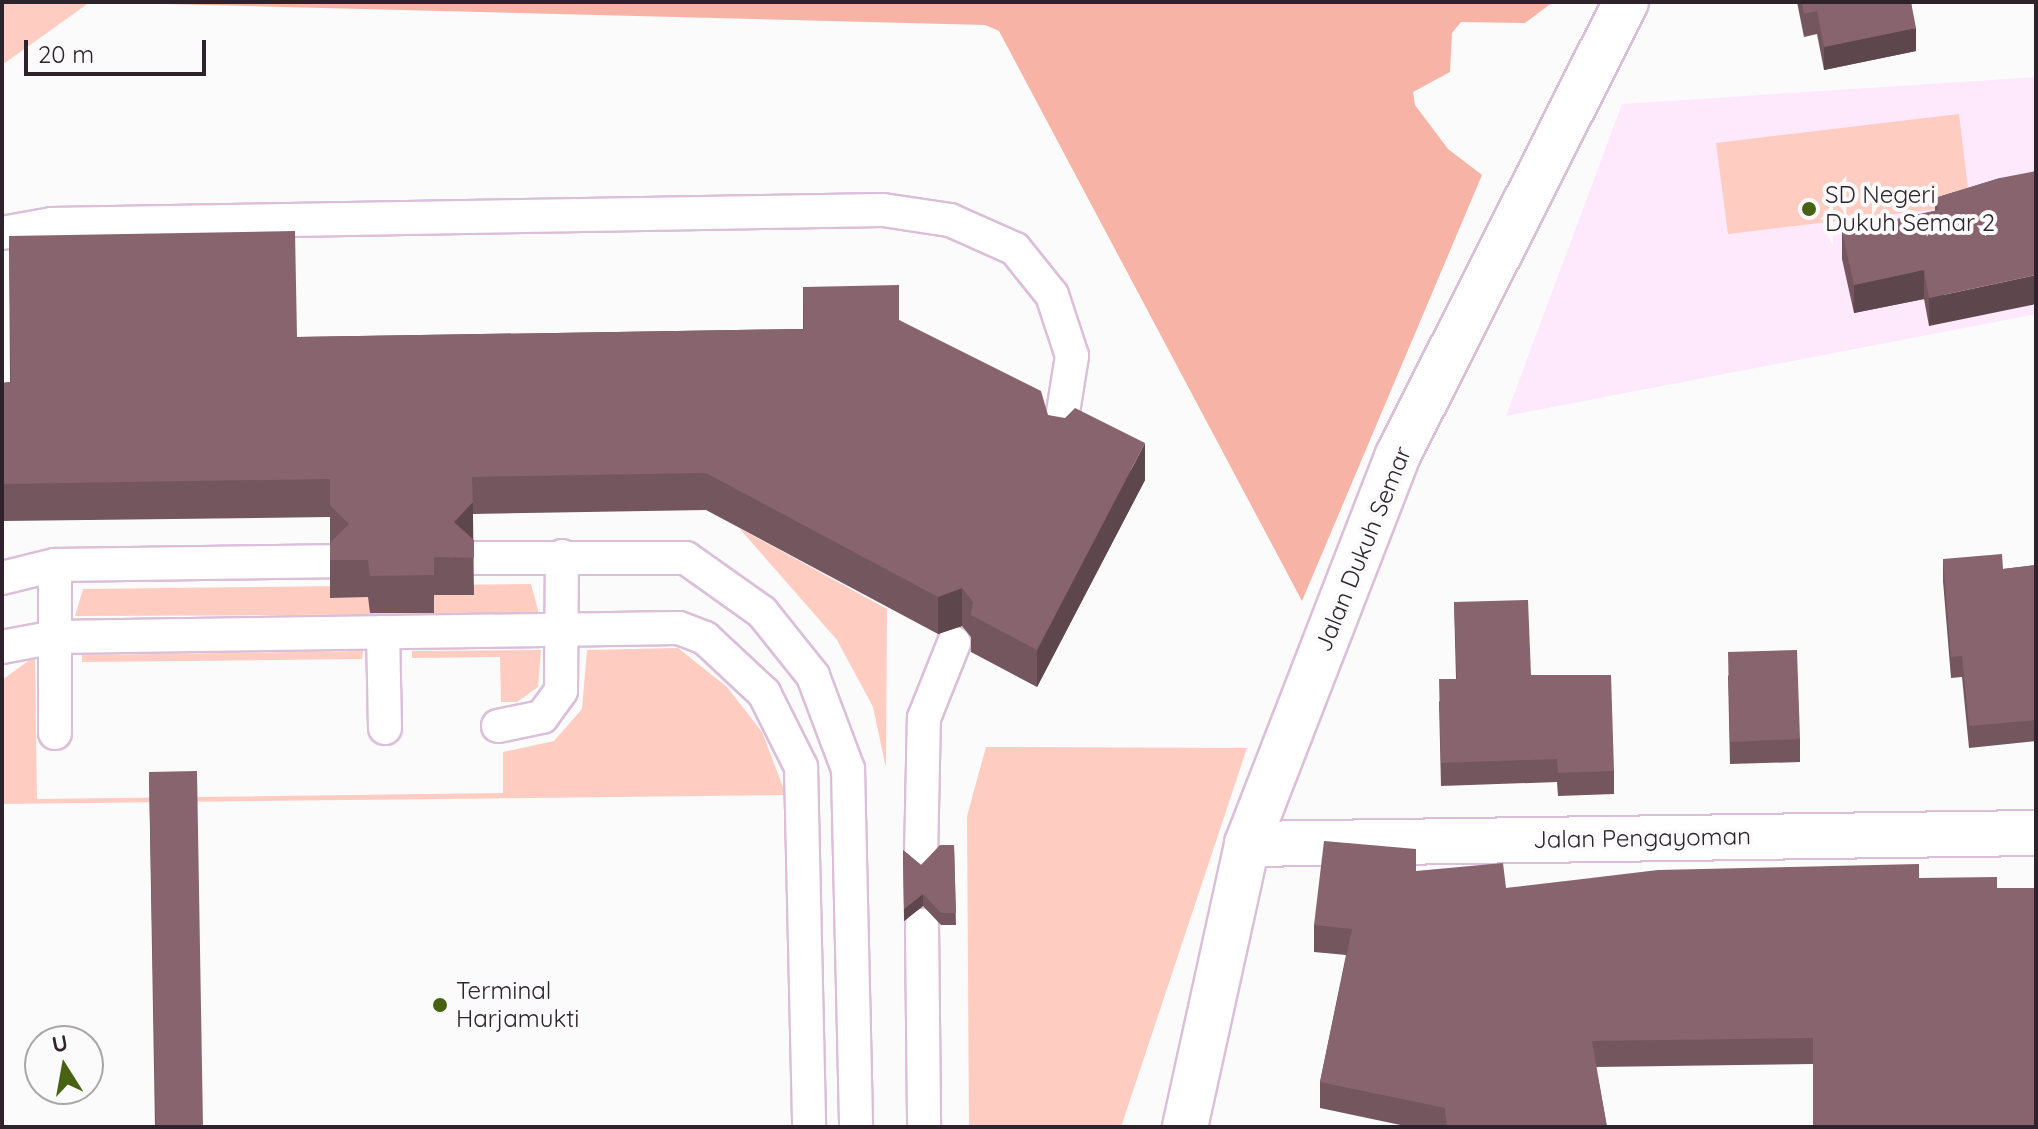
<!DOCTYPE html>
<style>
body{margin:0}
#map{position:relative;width:2038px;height:1129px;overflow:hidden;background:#fbfbfb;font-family:Quicksand,sans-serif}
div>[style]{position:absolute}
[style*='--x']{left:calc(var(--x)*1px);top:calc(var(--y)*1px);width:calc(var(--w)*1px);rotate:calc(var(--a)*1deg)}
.built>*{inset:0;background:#fde8fc}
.green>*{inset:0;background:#ffccc2}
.forest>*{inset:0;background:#f7b4a6}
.roads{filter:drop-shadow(2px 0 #dbbfd9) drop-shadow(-2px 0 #dbbfd9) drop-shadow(0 2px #dbbfd9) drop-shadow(0 -2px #dbbfd9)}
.service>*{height:32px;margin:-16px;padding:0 16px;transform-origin:16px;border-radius:16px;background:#fff}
.minor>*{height:44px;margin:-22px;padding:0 22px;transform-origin:22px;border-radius:22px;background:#fff}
.tertiary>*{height:44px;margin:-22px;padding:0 22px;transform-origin:22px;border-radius:22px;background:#fff}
.wall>*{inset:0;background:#74565f}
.shaded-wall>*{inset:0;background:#5e464d}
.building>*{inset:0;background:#87646e}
.dots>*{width:22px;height:22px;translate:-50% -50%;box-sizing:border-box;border:4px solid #fbfbfb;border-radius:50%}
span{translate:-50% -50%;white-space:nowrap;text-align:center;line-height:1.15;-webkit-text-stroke:8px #fbfbfb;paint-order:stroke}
.poi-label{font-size:24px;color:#2e232d}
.left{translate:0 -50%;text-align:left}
.street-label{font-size:24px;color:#2e232d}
.frame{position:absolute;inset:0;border:4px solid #2e232d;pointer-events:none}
.north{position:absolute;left:24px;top:1025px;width:80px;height:80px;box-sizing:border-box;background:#fbfbfb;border:2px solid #a9a5a9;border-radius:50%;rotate:349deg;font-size:22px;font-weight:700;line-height:32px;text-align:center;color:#2e232d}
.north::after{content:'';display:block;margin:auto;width:28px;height:36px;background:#476212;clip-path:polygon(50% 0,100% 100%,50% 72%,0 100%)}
.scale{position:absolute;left:24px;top:40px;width:182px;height:36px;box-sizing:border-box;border:4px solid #2e232d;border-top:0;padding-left:10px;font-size:24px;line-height:28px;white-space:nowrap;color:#2e232d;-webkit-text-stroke:6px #fbfbfb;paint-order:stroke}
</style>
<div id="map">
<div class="built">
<div style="clip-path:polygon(2036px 77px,2036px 314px,1506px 416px,1622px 104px)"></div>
</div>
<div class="green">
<div style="clip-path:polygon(2px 2px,85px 2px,86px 5px,2px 65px)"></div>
<div style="clip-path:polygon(1959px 114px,1970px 205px,1728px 234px,1716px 143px)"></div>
<div style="clip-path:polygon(739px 528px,887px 609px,886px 768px,873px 707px,837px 640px)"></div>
<div style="clip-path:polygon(531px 584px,539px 614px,75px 616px,83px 589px)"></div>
<div style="clip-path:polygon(678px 648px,727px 687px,762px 732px,786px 795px,2px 804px,2px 680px,35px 656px,37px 799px,503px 793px,503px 752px,554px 741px,582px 709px,587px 650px)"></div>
<div style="clip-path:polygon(541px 650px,538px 687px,517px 702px,501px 702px,500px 657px,412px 658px,412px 651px)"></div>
<div style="clip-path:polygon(363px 651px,362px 659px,82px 662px,82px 655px)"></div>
<div style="clip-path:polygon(986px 747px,1247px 748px,1121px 1127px,969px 1127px,967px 816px)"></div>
</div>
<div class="forest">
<div style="clip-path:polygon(85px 2px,1553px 2px,1525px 23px,1461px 22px,1452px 33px,1450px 72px,1413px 92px,1415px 105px,1448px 149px,1482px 175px,1302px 601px,999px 31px,985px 25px)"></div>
</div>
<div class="roads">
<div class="service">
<div style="--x:2;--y:233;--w:51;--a:-10.2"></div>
<div style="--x:52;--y:224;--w:831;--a:-0.97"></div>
<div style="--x:883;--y:210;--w:68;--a:8.5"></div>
<div style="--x:950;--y:220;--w:71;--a:24"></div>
<div style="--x:1015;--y:249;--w:59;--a:51.2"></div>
<div style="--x:1052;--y:295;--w:64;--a:71.8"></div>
<div style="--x:1072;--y:356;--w:82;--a:99.1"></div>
<div style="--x:473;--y:558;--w:213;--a:0"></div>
<div style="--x:686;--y:558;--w:93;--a:35.4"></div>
<div style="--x:762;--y:612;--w:82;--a:51.4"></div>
<div style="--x:813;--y:676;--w:99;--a:69.4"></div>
<div style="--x:848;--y:769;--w:358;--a:88.7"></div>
<div style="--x:2;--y:578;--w:55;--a:-13.8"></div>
<div style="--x:55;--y:565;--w:275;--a:-0.8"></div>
<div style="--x:383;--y:632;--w:96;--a:88.8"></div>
<div style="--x:2;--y:647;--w:54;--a:-10.7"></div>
<div style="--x:55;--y:637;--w:624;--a:-0.83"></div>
<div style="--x:679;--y:628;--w:28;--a:21"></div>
<div style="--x:705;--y:638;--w:81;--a:43"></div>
<div style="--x:764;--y:693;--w:83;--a:63.4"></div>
<div style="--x:801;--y:767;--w:360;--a:88.7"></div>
<div style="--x:498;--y:726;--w:45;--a:-11.6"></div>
<div style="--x:542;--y:717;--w:32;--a:-54"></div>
<div style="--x:561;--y:691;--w:135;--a:-89.6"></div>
<div style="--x:55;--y:733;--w:168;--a:-90"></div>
<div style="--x:921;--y:858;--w:140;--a:-88.8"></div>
<div style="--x:924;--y:718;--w:81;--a:-68.2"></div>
<div style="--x:922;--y:925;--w:202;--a:89.4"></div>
</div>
<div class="minor">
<div style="--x:1247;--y:844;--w:789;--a:-0.8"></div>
</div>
<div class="tertiary">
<div style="--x:1185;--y:1127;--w:290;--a:-77.6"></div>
<div style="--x:1247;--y:844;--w:417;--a:-68.8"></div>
<div style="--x:1398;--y:455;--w:507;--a:-63.28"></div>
</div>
</div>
<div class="wall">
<div style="clip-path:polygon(1797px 2px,1911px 2px,1916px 51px,1824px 70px,1817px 34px,1804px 37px)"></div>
<div style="clip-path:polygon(2000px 178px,1929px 326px,1924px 299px,1854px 313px,1842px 259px,1842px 231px,1935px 211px,1935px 198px)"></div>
<div style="clip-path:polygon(9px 236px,297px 337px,803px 329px,803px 287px,899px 320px,1048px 415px,1145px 480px,1037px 687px,971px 652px,971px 637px,962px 626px,938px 634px,706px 510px,473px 514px,474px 595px,434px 595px,434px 613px,370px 613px,368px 597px,330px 598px,330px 517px,2px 521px,2px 383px,10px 382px)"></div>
<div style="clip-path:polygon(1943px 559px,2003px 569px,2036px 565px,2036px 741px,1969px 748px,1962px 677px,1951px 678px,1943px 581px)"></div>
<div style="clip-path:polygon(1454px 602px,1531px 675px,1614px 771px,1614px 794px,1558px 796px,1557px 782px,1441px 786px,1439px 702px,1456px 679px)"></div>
<div style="clip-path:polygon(1728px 675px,1800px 739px,1800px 762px,1730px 764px)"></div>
<div style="clip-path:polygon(149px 772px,203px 1127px,155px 1127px)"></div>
<div style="clip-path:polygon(954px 845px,956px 925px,941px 925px,923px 906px,904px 921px,903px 850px,921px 865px)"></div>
<div style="clip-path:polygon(1416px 871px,1506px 888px,1919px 878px,1997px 888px,1813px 1064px,1596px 1067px,1607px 1127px,1410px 1127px,1320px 1108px,1320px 1082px,1346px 955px,1314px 952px,1314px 925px)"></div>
</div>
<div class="shaded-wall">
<div style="clip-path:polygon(1916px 28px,1916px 51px,1824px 70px,1824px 47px)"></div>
<div style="clip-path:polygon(1924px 270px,1924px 299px,1854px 313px,1854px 285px)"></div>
<div style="clip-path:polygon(2036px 275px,2036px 304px,1929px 326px,1929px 298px)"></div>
<div style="clip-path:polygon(1145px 443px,1145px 480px,1037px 687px,1037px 650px)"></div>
<div style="clip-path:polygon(473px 502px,473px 539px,454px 559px,454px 522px)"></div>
<div style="clip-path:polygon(962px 588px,962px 626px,938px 634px,938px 597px)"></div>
<div style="clip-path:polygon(923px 894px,923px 906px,904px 921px,904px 909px)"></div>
</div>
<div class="building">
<div style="clip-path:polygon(1802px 2px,1911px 2px,1916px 28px,1824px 47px,1817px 11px,1804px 14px)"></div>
<div style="clip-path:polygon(2036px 171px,2036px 275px,1929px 298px,1924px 270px,1854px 285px,1842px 231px,1938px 210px,1935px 198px,2000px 178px)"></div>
<div style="clip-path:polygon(295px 231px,297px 337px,804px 329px,803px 287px,899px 285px,899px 320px,1041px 391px,1048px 415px,1065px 418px,1075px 408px,1145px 443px,1037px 650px,971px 615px,973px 602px,962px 588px,938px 597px,706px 473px,472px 477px,473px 502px,454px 522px,474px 540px,474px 558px,434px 557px,434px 575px,370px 576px,368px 560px,330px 560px,330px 543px,349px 524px,330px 505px,330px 479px,2px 484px,2px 383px,11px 382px,9px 236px)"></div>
<div style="clip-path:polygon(2002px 554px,2003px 569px,2036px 565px,2036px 720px,1969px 726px,1962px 656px,1951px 657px,1943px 559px)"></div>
<div style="clip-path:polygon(1528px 600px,1531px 675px,1611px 675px,1614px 771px,1558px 773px,1557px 759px,1441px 763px,1439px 679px,1457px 679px,1454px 602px)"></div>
<div style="clip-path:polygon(1797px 650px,1800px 739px,1730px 742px,1728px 652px)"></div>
<div style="clip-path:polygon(197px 771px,203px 1127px,156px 1127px,149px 772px)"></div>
<div style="clip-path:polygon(1324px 841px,1416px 849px,1416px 871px,1503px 863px,1506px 888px,1658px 870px,1919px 864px,1919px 878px,1997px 877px,1997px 888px,2036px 888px,2036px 1127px,1813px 1127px,1813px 1038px,1592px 1041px,1607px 1127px,1447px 1127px,1445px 1108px,1320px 1082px,1352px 929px,1314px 925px)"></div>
<div style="clip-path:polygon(940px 845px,954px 845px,956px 913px,941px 913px,923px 894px,904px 909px,903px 850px,921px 865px)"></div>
</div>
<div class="dots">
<div style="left:1809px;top:209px;background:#476212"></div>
<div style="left:440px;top:1005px;background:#476212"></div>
</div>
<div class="poi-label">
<span class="left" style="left:1825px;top:209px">SD Negeri<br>Dukuh Semar 2</span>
<span class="left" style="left:456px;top:1005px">Terminal<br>Harjamukti</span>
</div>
<div class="street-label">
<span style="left:1363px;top:549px;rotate:-68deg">Jalan Dukuh Semar</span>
<span style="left:1642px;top:838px;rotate:-1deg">Jalan Pengayoman</span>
</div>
<div class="frame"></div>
<div class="north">U</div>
<div class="scale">20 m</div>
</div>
